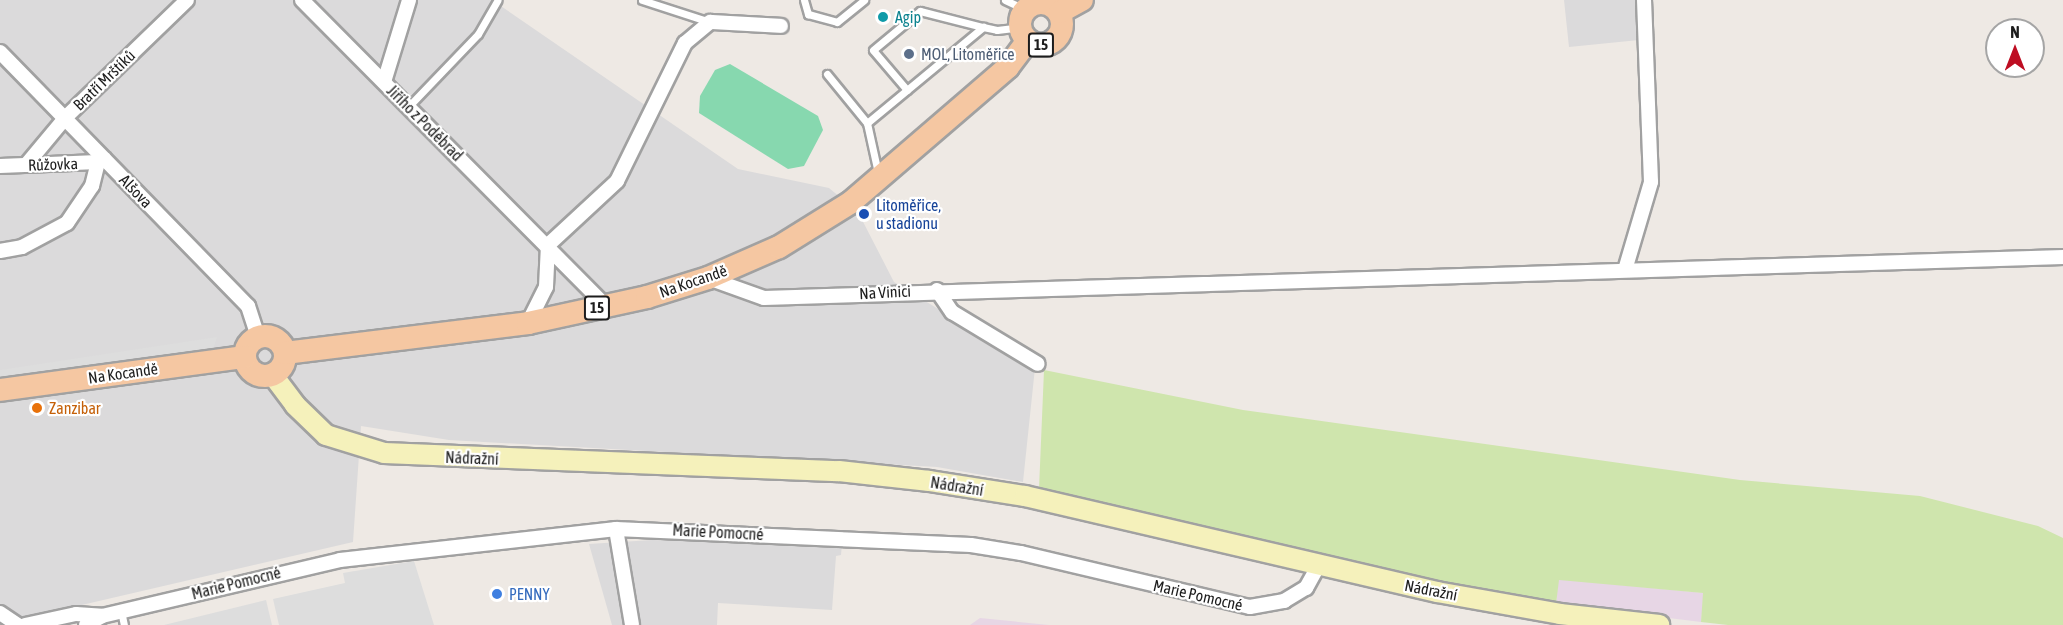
<!DOCTYPE html>
<meta charset="utf-8">
<style>
body{margin:0}
#map{position:relative;width:2063px;height:625px;overflow:hidden;background:#eee9e4;font-family:"Asap Condensed",sans-serif}
div>[style]{position:absolute}
[style*='--x']{left:calc(var(--x)*1px);top:calc(var(--y)*1px);width:calc(var(--w)*1px);rotate:calc(var(--a)*1deg)}
.residential>*{inset:0;background:#dbdadb}
.industrial>*{inset:0;background:#e7d6e5}
.grass>*{inset:0;background:#cfe5ad}
.pitch>*{inset:0;background:#87d8af}
.parking>*{inset:0;background:#ddd}
.roads{filter:drop-shadow(2px 0 #a1a1a1) drop-shadow(-2px 0 #a1a1a1) drop-shadow(0 2px #a1a1a1) drop-shadow(0 -2px #a1a1a1)}
.lane>*{height:7px;margin:-3.5px;padding:0 3.5px;transform-origin:3.5px;border-radius:3.5px;background:#fff}
.street>*{height:14px;margin:-7px;padding:0 7px;transform-origin:7px;border-radius:7px;background:#fff}
.secondary>*{height:20px;margin:-10px;padding:0 10px;transform-origin:10px;border-radius:10px;background:#f5f1bb}
.primary>*{height:22px;margin:-11px;padding:0 11px;transform-origin:11px;border-radius:11px;background:#f5c7a2}
.primary>.ring{margin:-11px;padding:0;box-sizing:content-box;background:none;border:22px solid #f5c7a2;border-radius:50%}
.dots>*{width:16px;height:16px;translate:-50% -50%;box-sizing:border-box;border:3px solid #fff;border-radius:50%}
span{translate:-50% -50%;white-space:nowrap;text-align:center;line-height:1.15;-webkit-text-stroke:4.5px #fff;paint-order:stroke}
.shield-label span{padding:2px 4px;background:#fff;border:2px solid;border-radius:4px;-webkit-text-stroke-width:0}
.shield-label{font-size:15px;color:#1d1d1d;font-weight:700}
.culture-label{font-size:16px;color:#0d838f}
.left{translate:0 -50%;text-align:left}
.service-label{font-size:16px;color:#4e5e75}
.street-label{font-size:16px;color:#1d1d1d}
.transit-label{font-size:16px;color:#164399}
.food-label{font-size:16px;color:#c56008}
.shop-label{font-size:16px;color:#366cbe}
.north{position:absolute;left:1985px;top:18px;width:60px;height:60px;box-sizing:border-box;background:#fff;border:2px solid #a5a5a5;border-radius:50%;rotate:0deg;font-size:16px;font-weight:700;line-height:24px;text-align:center;color:#1d1d1d}
.north::after{content:'';display:block;margin:auto;width:21px;height:27px;background:#be0d22;clip-path:polygon(50% 0,100% 100%,50% 72%,0 100%)}
</style>
<div id="map">
<div class="residential">
<div style="clip-path:polygon(0 0,492px 0,738px 169px,829px 188px,858px 212px,894px 282px,1035px 368px,1023px 482px,937px 467px,449px 440px,361px 426px,353px 542px,0 624px)"></div>
<div style="clip-path:polygon(1564px 0,1636px 0,1639px 40px,1569px 47px)"></div>
<div style="clip-path:polygon(652px 540px,842px 544px,841px 555px,836px 556px,832px 610px,718px 603px,717px 625px,612px 625px,589px 544px)"></div>
</div>
<div class="industrial">
<div style="clip-path:polygon(1558px 579px,1704px 593px,1701px 622px,1556px 604px)"></div>
<div style="clip-path:polygon(980px 618px,1049px 625px,970px 625px)"></div>
</div>
<div class="grass">
<div style="clip-path:polygon(1044px 370px,1243px 410px,1740px 480px,1920px 496px,2038px 526px,2063px 538px,2063px 625px,1728px 625px,1701px 622px,1703px 593px,1559px 580px,1556px 604px,1320px 558px,1039px 489px)"></div>
</div>
<div class="pitch">
<div style="clip-path:polygon(730px 64px,818px 116px,823px 130px,804px 166px,788px 169px,699px 113px,700px 96px,715px 70px)"></div>
</div>
<div class="parking">
<div style="clip-path:polygon(217px 337px,213px 349px,0 382px,0 370px)"></div>
<div style="clip-path:polygon(414px 561px,434px 625px,279px 625px,273px 599px,345px 583px,343px 573px)"></div>
<div style="clip-path:polygon(266px 600px,272px 625px,164px 625px)"></div>
</div>
<div class="roads">
<div class="lane">
<div style="--x:642;--y:0;--w:71;--a:17.9"></div>
<div style="--x:804;--y:0;--w:15;--a:74"></div>
<div style="--x:808;--y:14;--w:30;--a:15"></div>
<div style="--x:837;--y:22;--w:35;--a:-39"></div>
<div style="--x:1005;--y:0;--w:23;--a:25"></div>
<div style="--x:827;--y:74;--w:63;--a:50.8"></div>
<div style="--x:867;--y:123;--w:51;--a:77.6"></div>
<div style="--x:907;--y:90;--w:52;--a:-130.4"></div>
<div style="--x:873;--y:50;--w:61;--a:-39.7"></div>
<div style="--x:920;--y:11;--w:65;--a:14.3"></div>
<div style="--x:408;--y:107;--w:101;--a:-46.2"></div>
<div style="--x:478;--y:34;--w:39;--a:-60"></div>
<div style="--x:867;--y:123;--w:151;--a:-39.6"></div>
<div style="--x:983;--y:27;--w:14;--a:12"></div>
<div style="--x:997;--y:30;--w:23;--a:-7"></div>
<div style="--x:121;--y:611;--w:14;--a:78"></div>
</div>
<div class="street">
<div style="--x:302;--y:0;--w:431;--a:45.2"></div>
<div style="--x:0;--y:52;--w:355;--a:45.7"></div>
<div style="--x:248;--y:306;--w:33;--a:72"></div>
<div style="--x:384;--y:82;--w:86;--a:-73"></div>
<div style="--x:26;--y:165;--w:62;--a:-50.2"></div>
<div style="--x:66;--y:117;--w:168;--a:-44"></div>
<div style="--x:0;--y:166;--w:98;--a:-2.3"></div>
<div style="--x:98;--y:162;--w:7;--a:-27"></div>
<div style="--x:548;--y:245;--w:94;--a:-42.8"></div>
<div style="--x:617;--y:181;--w:154;--a:-63.8"></div>
<div style="--x:685;--y:43;--w:33;--a:-40"></div>
<div style="--x:710;--y:22;--w:71;--a:3.2"></div>
<div style="--x:0;--y:251;--w:22;--a:-10"></div>
<div style="--x:22;--y:247;--w:51;--a:-28.1"></div>
<div style="--x:67;--y:223;--w:45;--a:-56"></div>
<div style="--x:92;--y:186;--w:25;--a:-76"></div>
<div style="--x:1625;--y:270;--w:92;--a:-73.5"></div>
<div style="--x:1651;--y:182;--w:182;--a:-92.2"></div>
<div style="--x:708;--y:278;--w:59;--a:19.7"></div>
<div style="--x:764;--y:298;--w:1300;--a:-1.81"></div>
<div style="--x:937;--y:290;--w:27;--a:56"></div>
<div style="--x:952;--y:312;--w:100;--a:31.2"></div>
<div style="--x:528;--y:323;--w:40;--a:-63.4"></div>
<div style="--x:546;--y:287;--w:42;--a:-87.3"></div>
<div style="--x:616;--y:529;--w:97;--a:80.5"></div>
<div style="--x:0;--y:613;--w:22;--a:34"></div>
<div style="--x:25;--y:625;--w:52;--a:-12.2"></div>
<div style="--x:76;--y:614;--w:26;--a:4"></div>
<div style="--x:86;--y:625;--w:18;--a:-29"></div>
<div style="--x:102;--y:616;--w:244;--a:-13.2"></div>
<div style="--x:340;--y:560;--w:278;--a:-6.4"></div>
<div style="--x:616;--y:529;--w:355;--a:2.6"></div>
<div style="--x:971;--y:545;--w:51;--a:9.1"></div>
<div style="--x:1021;--y:553;--w:235;--a:13.3"></div>
<div style="--x:1250;--y:607;--w:35;--a:-10"></div>
<div style="--x:1284;--y:601;--w:26;--a:-31"></div>
<div style="--x:1306;--y:588;--w:25;--a:-61"></div>
</div>
<div class="secondary">
<div style="--x:272;--y:374;--w:39;--a:53"></div>
<div style="--x:295;--y:405;--w:43;--a:44.1"></div>
<div style="--x:326;--y:435;--w:61;--a:17.2"></div>
<div style="--x:384;--y:453;--w:455;--a:2.3"></div>
<div style="--x:839;--y:471;--w:91;--a:6.3"></div>
<div style="--x:929;--y:481;--w:97;--a:8.9"></div>
<div style="--x:1025;--y:496;--w:423;--a:13.1"></div>
<div style="--x:1437;--y:592;--w:125;--a:10.1"></div>
<div style="--x:1560;--y:614;--w:100;--a:6.3"></div>
</div>
<div class="primary">
<div class="ring" style="left:1020px;top:3px;width:20px;height:20px"></div>
<div style="--x:1060;--y:12;--w:25;--a:-29"></div>
<div class="ring" style="left:245px;top:336px;width:18px;height:18px"></div>
<div style="--x:285;--y:353;--w:245;--a:-7"></div>
<div style="--x:528;--y:323;--w:122;--a:-12.3"></div>
<div style="--x:647;--y:297;--w:64;--a:-17.3"></div>
<div style="--x:708;--y:278;--w:77;--a:-23.6"></div>
<div style="--x:779;--y:247;--w:84;--a:-31.8"></div>
<div style="--x:850;--y:203;--w:208;--a:-40.7"></div>
<div style="--x:1008;--y:67;--w:31;--a:-53"></div>
<div style="--x:0;--y:390;--w:247;--a:-7.7"></div>
</div>
</div>
<div class="dots">
<div style="left:883px;top:17px;background:#0f9aa8"></div>
<div style="left:909px;top:54px;background:#5c6f8a"></div>
<div style="left:864px;top:214px;background:#1a4fb4"></div>
<div style="left:37px;top:408px;background:#e8710a"></div>
<div style="left:497px;top:594px;background:#3f7fe0"></div>
</div>
<div class="shield-label">
<span style="left:1041px;top:45px">15</span>
<span style="left:597px;top:308px">15</span>
</div>
<div class="culture-label">
<span class="left" style="left:895px;top:17px">Agip</span>
</div>
<div class="service-label">
<span class="left" style="left:921px;top:54px">MOL, Litoměřice</span>
</div>
<div class="street-label">
<span style="left:104px;top:80px;rotate:-44deg">Bratří Mrštíků</span>
<span style="left:425px;top:123px;rotate:45deg">Jiřího z Poděbrad</span>
<span style="left:53px;top:164px;rotate:-2deg">Růžovka</span>
<span style="left:136px;top:191px;rotate:46deg">Alšova</span>
<span style="left:693px;top:281px;rotate:-19deg">Na Kocandě</span>
<span style="left:885px;top:292px;rotate:-3deg">Na Vinici</span>
<span style="left:123px;top:373px;rotate:-8deg">Na Kocandě</span>
<span style="left:472px;top:458px;rotate:2deg">Nádražní</span>
<span style="left:957px;top:486px;rotate:9deg">Nádražní</span>
<span style="left:718px;top:532px;rotate:3deg">Marie Pomocné</span>
<span style="left:236px;top:583px;rotate:-14deg">Marie Pomocné</span>
<span style="left:1431px;top:590px;rotate:11deg">Nádražní</span>
<span style="left:1198px;top:595px;rotate:13deg">Marie Pomocné</span>
</div>
<div class="transit-label">
<span class="left" style="left:876px;top:214px">Litoměřice,<br>u stadionu</span>
</div>
<div class="food-label">
<span class="left" style="left:49px;top:408px">Zanzibar</span>
</div>
<div class="shop-label">
<span class="left" style="left:509px;top:594px">PENNY</span>
</div>
<div class="north">N</div>
</div>
